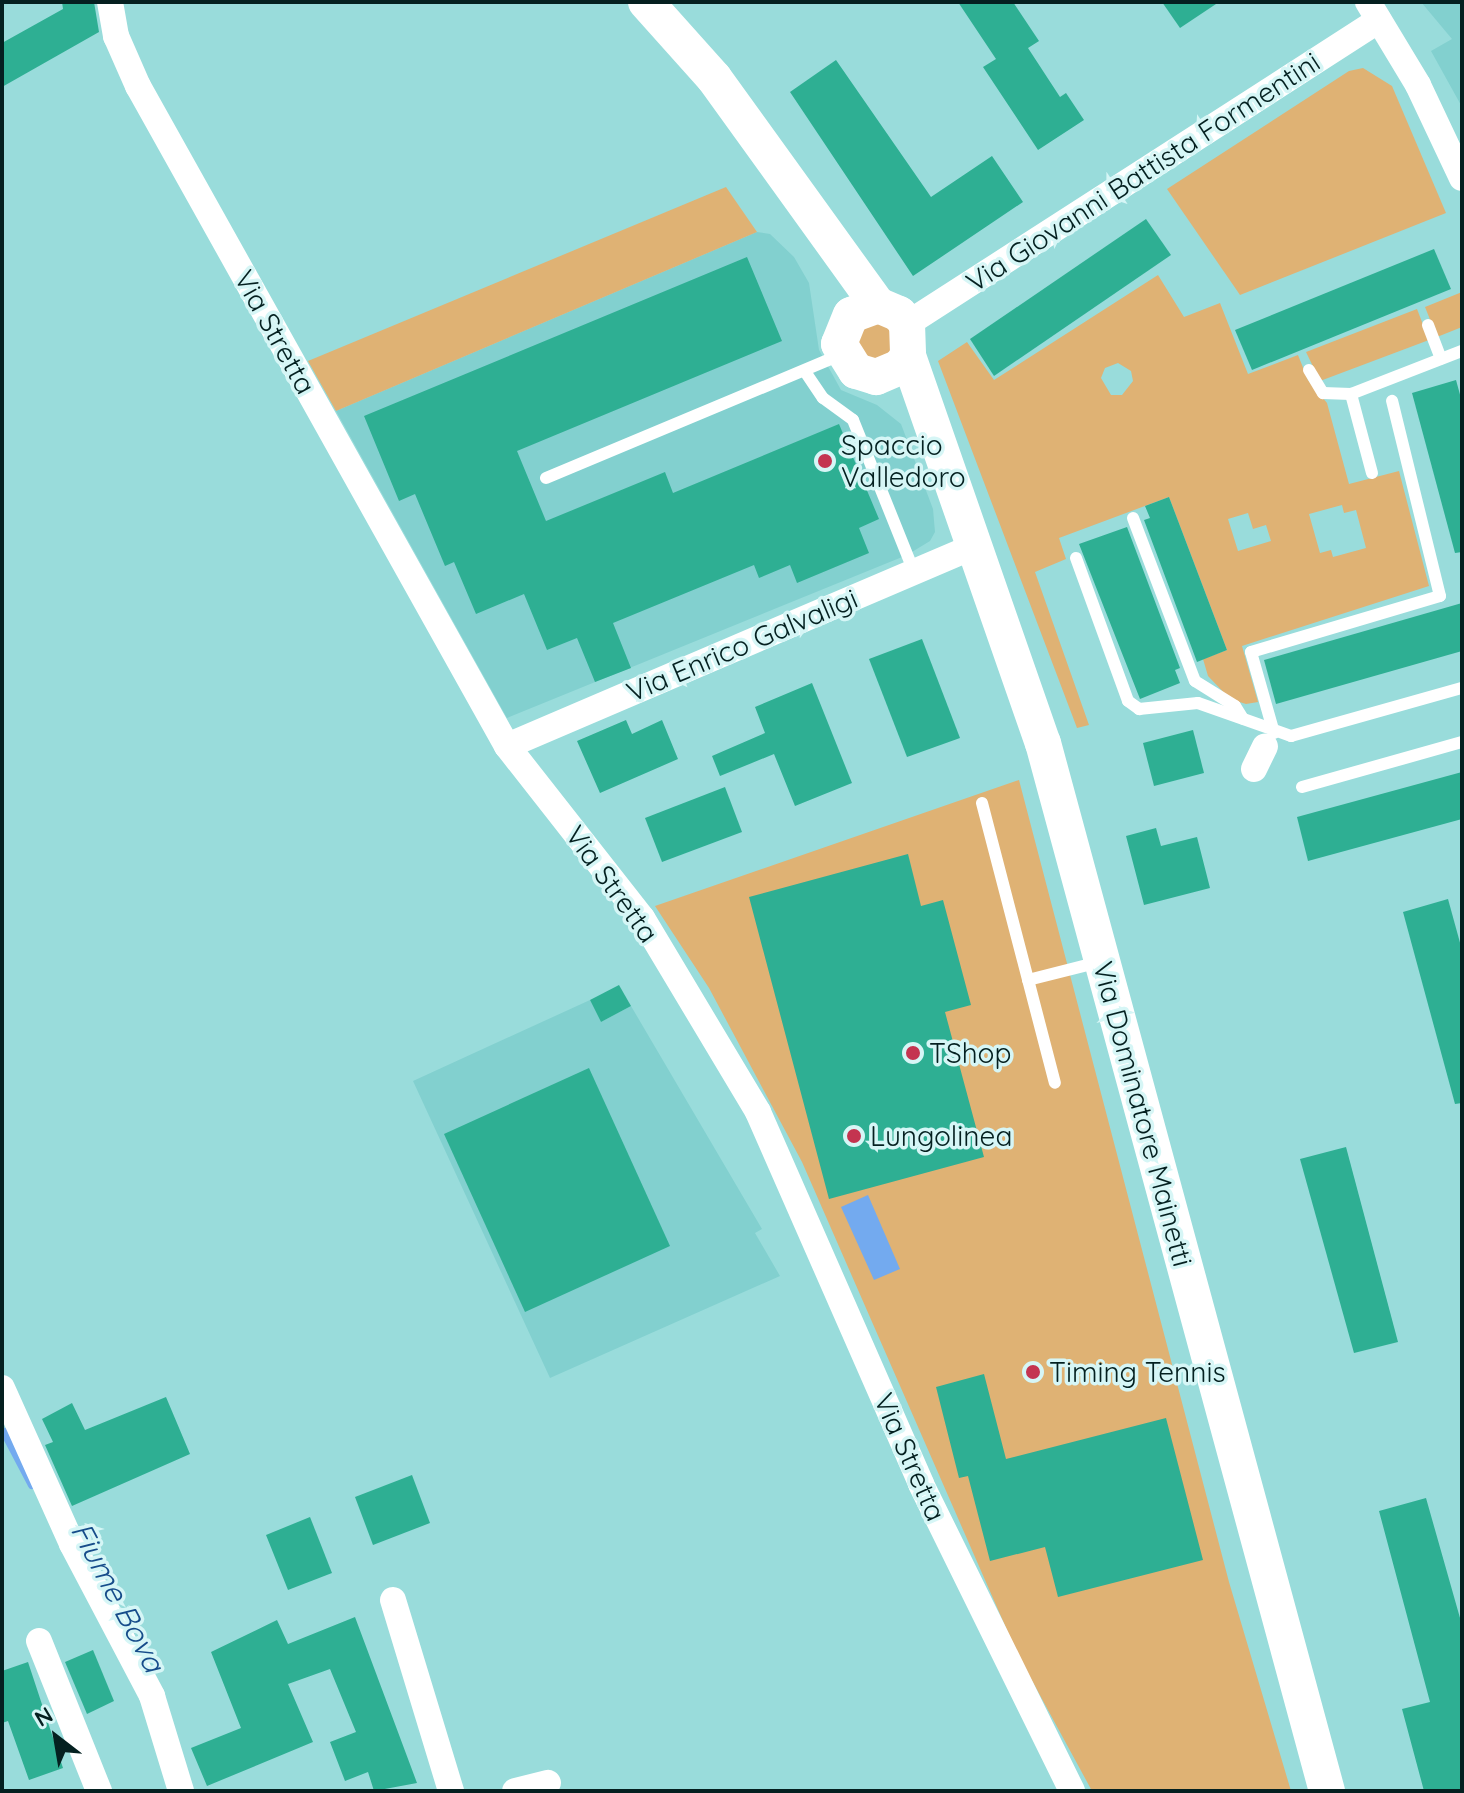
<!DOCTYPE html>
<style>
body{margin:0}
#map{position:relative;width:1464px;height:1793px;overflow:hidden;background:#99dcdb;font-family:Quicksand,sans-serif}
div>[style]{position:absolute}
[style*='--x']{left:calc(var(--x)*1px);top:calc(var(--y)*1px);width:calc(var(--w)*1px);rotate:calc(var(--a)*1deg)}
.built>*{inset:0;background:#82d0cf}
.green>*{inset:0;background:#dfb274}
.water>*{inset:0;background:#73aaef}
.stream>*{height:8px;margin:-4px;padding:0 4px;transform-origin:4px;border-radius:4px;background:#73aaef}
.building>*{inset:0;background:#2eaf93}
.lane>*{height:12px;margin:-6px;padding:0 6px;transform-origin:6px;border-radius:6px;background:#fff}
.street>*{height:26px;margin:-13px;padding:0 13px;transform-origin:13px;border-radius:13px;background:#fff}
.secondary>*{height:36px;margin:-18px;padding:0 18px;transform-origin:18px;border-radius:18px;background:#fff}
.dots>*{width:22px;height:22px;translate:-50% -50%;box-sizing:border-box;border:4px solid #d6f6f6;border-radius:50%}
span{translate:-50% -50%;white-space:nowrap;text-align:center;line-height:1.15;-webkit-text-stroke:7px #d6f6f6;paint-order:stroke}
.street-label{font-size:28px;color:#042020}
.poi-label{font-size:28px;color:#042020}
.left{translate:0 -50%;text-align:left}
.water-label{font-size:30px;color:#164c8a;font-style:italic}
.frame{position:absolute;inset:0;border:4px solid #042020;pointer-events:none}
.north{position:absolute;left:16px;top:1697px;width:80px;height:80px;-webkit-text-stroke:6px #d6f6f6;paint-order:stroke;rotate:329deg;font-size:22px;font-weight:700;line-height:32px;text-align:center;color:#042020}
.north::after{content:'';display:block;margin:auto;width:28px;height:36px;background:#042020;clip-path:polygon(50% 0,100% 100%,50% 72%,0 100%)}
</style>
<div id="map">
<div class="built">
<div style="clip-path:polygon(1421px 2px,1462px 2px,1462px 107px,1431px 51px,1452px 39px)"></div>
<div style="clip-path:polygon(757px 232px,770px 234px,794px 257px,809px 283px,819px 350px,841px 390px,877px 405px,901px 424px,933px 509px,935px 532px,930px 541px,907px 555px,507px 718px,336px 411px)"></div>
<div style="clip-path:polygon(590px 1000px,601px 1022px,631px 1006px,762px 1229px,755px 1233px,780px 1276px,550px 1378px,413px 1081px)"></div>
</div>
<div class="green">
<div style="clip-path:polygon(1363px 68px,1392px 86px,1446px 213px,1240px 295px,1167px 189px,1349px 71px)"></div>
<div style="clip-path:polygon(726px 187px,757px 232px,336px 411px,308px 361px)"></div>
<div style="clip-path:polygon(evenodd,1158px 275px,1184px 317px,1220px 303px,1248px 374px,1298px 355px,1308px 380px,1327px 403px,1349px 484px,1399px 471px,1429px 586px,1242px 646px,1258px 702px,1246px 704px,1230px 699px,1208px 676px,1203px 659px,1227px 650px,1169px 497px,1059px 538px,1066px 559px,1035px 572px,1089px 725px,1077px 728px,938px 361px,967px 342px,994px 380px,1158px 275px,1118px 363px,1131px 371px,1133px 381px,1122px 395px,1111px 395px,1101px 378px,1105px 368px,1118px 363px,1158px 275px,1342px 505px,1344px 513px,1356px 510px,1366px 548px,1333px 557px,1331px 550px,1320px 553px,1309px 514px,1342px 505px,1158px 275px,1248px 513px,1253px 529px,1266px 525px,1271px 541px,1238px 551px,1228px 519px,1248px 513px)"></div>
<div style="clip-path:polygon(1462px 292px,1462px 327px,1437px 337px,1425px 307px)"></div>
<div style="clip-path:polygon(1417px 309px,1429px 340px,1320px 381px,1306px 352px)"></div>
<div style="clip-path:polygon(872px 321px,890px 327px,892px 351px,876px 361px,859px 352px,857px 333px)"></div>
<div style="clip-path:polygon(1019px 780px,1229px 1582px,1291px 1791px,1092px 1791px,1017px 1653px,802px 1162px,709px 988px,655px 906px)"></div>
</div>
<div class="water">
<div style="clip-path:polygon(868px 1195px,900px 1269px,874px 1280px,841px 1207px)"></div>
</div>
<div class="stream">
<div style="--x:4;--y:1432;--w:60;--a:62.2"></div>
</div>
<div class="building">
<div style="clip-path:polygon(62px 2px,94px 2px,99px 32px,2px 87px,2px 43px,63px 9px)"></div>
<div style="clip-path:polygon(958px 2px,1013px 2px,1039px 41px,1028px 48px,1060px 97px,1066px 93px,1084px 120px,1038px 150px,983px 67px,996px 59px)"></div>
<div style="clip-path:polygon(1162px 2px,1219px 2px,1180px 28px)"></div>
<div style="clip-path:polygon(836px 60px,931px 197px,992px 156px,1023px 202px,913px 276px,790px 92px)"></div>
<div style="clip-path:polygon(1146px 219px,1171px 255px,994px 376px,970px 339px)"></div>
<div style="clip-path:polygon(1434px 249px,1451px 289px,1252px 370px,1235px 330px)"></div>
<div style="clip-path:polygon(747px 257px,782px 341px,517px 451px,546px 521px,665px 472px,673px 493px,839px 424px,879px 519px,859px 528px,869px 553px,797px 583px,790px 565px,759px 578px,754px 565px,613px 623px,631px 668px,595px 682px,577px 638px,547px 650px,524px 594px,476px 614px,454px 562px,445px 566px,415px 494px,399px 501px,364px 416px)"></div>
<div style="clip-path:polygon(1456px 380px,1462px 402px,1462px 552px,1455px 553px,1412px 393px)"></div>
<div style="clip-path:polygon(1169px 497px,1227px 650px,1197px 662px,1144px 520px,1150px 518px,1145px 506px)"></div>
<div style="clip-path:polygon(1127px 527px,1180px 668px,1175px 670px,1180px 683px,1140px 699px,1079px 544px)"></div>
<div style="clip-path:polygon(1462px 603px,1462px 651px,1276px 704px,1264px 660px)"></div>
<div style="clip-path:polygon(922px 639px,960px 738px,907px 757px,869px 659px)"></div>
<div style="clip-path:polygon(812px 683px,852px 783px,795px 806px,774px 754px,720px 776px,712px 756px,765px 733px,755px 707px)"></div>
<div style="clip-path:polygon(626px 720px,632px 734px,662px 720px,678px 759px,600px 793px,577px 741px)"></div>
<div style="clip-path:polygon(1193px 730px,1204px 773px,1154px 786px,1143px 743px)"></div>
<div style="clip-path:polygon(1462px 772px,1462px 819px,1308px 861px,1297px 817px)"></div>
<div style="clip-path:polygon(725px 787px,742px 832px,662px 862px,645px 818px)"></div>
<div style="clip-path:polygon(1156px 828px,1161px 846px,1197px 837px,1210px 888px,1144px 905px,1126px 836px)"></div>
<div style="clip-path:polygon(908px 854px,921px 906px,943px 900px,971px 1005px,945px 1012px,984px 1157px,829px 1199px,749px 897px)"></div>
<div style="clip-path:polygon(1448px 899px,1462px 950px,1462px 1103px,1455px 1104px,1403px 912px)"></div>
<div style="clip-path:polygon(619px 985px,631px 1006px,601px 1022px,590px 1000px)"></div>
<div style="clip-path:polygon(589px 1068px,670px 1246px,525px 1312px,444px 1134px)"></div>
<div style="clip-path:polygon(1346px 1147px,1398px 1342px,1354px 1353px,1300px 1159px)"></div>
<div style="clip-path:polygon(984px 1374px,1006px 1459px,1166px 1418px,1203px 1560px,1058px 1597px,1045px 1547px,990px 1561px,968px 1476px,959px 1478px,936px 1387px)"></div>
<div style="clip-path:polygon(166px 1397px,190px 1454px,72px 1506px,45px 1445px,53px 1442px,42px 1419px,72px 1403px,85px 1430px)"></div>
<div style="clip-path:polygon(412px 1475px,430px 1523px,373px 1545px,355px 1497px)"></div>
<div style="clip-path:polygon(1426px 1498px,1462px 1625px,1462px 1791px,1424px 1791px,1402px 1709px,1430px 1702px,1379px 1511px)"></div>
<div style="clip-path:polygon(310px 1517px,332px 1573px,288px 1590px,266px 1535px)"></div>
<div style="clip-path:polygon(355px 1617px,417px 1783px,374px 1791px,368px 1772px,345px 1781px,330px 1742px,356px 1732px,330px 1669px,288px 1684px,313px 1742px,207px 1786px,191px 1748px,241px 1728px,211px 1652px,277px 1620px,288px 1644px)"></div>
<div style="clip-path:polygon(93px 1650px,114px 1701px,87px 1714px,65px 1662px)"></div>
<div style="clip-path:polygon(28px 1662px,63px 1768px,29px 1780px,8px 1721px,2px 1723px,2px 1671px)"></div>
</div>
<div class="lane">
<div style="--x:1428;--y:325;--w:36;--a:69"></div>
<div style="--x:1309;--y:370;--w:27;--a:59"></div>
<div style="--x:1323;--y:393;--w:28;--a:2"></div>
<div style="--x:806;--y:373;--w:30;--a:56"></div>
<div style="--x:823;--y:398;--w:37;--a:36"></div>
<div style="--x:853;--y:420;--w:164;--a:68.1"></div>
<div style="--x:1372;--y:473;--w:82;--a:-104.9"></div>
<div style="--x:1351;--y:394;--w:119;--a:-21.2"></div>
<div style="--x:546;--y:478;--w:321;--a:-22.7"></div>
<div style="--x:1133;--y:518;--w:174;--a:69.2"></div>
<div style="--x:1195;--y:681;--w:47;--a:32"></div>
<div style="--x:1235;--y:706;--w:15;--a:58"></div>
<div style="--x:1076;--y:558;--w:152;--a:70"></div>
<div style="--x:1128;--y:701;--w:14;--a:36"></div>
<div style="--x:1139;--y:709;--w:59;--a:-5.8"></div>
<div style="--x:1198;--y:703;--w:99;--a:19.5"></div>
<div style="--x:1291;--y:736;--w:178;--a:-15.7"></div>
<div style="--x:1274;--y:733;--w:84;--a:-105.9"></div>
<div style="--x:1251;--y:652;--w:197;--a:-16.5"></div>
<div style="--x:1440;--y:596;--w:201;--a:-103.8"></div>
<div style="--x:1302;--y:787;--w:166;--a:-15.7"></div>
<div style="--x:982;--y:803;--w:289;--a:75.4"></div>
<div style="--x:1028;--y:980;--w:73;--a:-14.2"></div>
</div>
<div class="street">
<div style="--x:110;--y:2;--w:35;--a:80"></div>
<div style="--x:116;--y:36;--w:55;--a:66.3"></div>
<div style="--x:138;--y:86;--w:756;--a:60.79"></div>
<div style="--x:507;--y:746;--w:219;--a:51.9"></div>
<div style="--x:642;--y:918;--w:226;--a:59.1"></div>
<div style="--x:758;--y:1112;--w:406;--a:66.3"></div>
<div style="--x:921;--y:1484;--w:342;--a:63.8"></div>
<div style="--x:1368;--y:2;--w:97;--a:58.9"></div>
<div style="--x:1418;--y:85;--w:103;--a:64.7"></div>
<div style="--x:907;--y:324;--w:561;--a:-32.78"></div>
<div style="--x:507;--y:746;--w:511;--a:-23.15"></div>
<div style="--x:1254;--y:769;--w:25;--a:-64"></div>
<div style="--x:2;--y:1388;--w:171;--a:65.8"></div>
<div style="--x:72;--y:1544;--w:172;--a:62.2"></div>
<div style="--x:152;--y:1696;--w:99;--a:73"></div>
<div style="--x:393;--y:1600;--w:200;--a:73.1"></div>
<div style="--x:39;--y:1641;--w:162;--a:68.2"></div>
<div style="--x:515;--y:1791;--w:34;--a:-14"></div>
</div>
<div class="secondary">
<div style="--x:646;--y:2;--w:102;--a:48.2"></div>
<div style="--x:714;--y:78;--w:280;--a:54.2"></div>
<div style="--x:878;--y:305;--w:23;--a:23"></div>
<div style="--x:899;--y:314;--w:13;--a:51"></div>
<div style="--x:907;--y:324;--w:32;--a:88"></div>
<div style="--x:908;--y:356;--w:14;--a:126"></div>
<div style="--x:900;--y:367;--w:26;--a:157"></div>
<div style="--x:876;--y:377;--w:21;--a:-163"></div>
<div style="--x:856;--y:371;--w:32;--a:-122"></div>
<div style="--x:839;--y:344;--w:31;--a:-68"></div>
<div style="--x:851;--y:315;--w:29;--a:-20"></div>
<div style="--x:908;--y:356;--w:410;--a:70.8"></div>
<div style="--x:1043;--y:743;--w:1086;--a:74.84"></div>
</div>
<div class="dots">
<div style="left:825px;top:461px;background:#c43450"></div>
<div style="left:913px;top:1053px;background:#c43450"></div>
<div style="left:854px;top:1136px;background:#c43450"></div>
<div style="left:1033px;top:1372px;background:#c43450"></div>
</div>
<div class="street-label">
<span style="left:1143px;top:172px;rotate:-33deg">Via Giovanni Battista Formentini</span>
<span style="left:275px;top:332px;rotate:61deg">Via Stretta</span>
<span style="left:742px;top:645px;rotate:-23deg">Via Enrico Galvaligi</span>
<span style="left:612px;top:884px;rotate:54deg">Via Stretta</span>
<span style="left:1143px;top:1114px;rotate:75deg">Via Dominatore Mainetti</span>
<span style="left:910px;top:1457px;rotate:66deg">Via Stretta</span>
</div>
<div class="poi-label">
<span class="left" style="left:841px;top:461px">Spaccio<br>Valledoro</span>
<span class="left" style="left:929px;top:1053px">TShop</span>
<span class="left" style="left:870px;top:1136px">Lungolinea</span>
<span class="left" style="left:1049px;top:1372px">Timing Tennis</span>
</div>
<div class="water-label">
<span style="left:118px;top:1597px;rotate:62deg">Fiume Bova</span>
</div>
<div class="frame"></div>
<div class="north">N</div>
</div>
